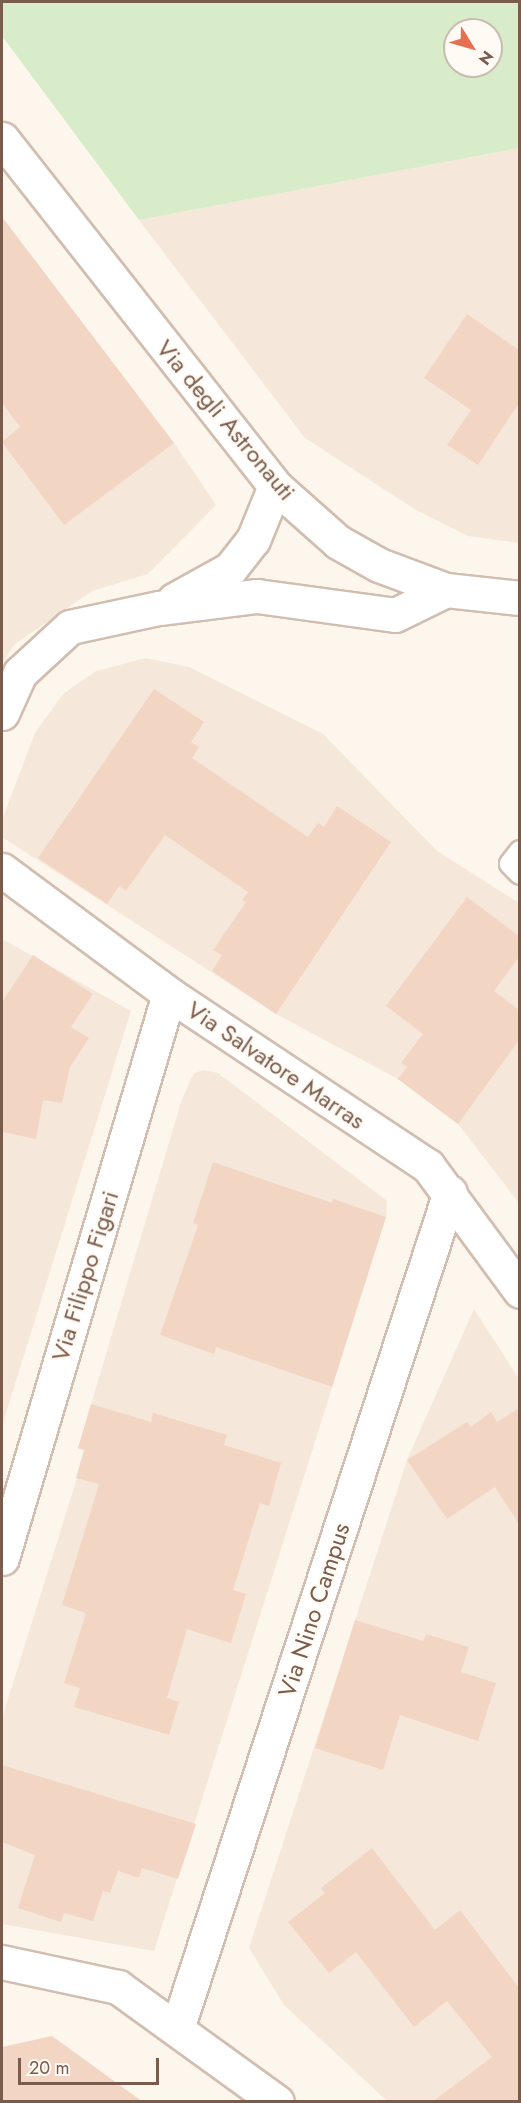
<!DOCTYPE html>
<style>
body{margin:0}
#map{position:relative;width:521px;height:2103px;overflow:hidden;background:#fdf6ec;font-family:Jost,sans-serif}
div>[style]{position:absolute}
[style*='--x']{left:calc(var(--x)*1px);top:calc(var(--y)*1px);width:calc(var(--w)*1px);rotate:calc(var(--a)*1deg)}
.residential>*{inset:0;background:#f5e8da}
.green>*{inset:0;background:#d8ecc9}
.building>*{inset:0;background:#f3d5c3}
.roads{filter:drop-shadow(2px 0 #d1beb0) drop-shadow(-2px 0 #d1beb0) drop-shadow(0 2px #d1beb0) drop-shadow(0 -2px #d1beb0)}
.service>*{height:20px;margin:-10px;padding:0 10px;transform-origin:10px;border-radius:10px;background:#fff}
.minor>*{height:33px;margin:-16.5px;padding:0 16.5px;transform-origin:16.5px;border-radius:16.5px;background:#fff}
.secondary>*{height:33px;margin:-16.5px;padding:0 16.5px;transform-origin:16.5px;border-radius:16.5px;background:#fff}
span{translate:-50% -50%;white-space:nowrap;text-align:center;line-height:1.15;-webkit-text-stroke:4.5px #fffaf3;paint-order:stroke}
.street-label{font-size:24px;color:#7a5c4d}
.frame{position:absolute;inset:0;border:3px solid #7a5c4d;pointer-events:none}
.north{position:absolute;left:443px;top:18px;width:60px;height:60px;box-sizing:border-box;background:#fffaf3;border:2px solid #cabbb1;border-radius:50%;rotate:127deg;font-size:16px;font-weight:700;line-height:24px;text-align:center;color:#7a5c4d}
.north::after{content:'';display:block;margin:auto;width:21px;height:27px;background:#e76f51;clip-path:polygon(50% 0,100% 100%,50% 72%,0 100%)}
.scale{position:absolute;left:18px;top:2058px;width:141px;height:27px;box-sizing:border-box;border:3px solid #7a5c4d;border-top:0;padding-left:8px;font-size:18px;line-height:21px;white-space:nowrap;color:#7a5c4d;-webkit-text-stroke:4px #fffaf3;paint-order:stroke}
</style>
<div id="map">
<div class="residential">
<div style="clip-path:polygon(519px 148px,519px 543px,468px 536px,416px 510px,305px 438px,139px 220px)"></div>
<div style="clip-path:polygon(2px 217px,174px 443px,216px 505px,148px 574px,92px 591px,15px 644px,2px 663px)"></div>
<div style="clip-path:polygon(146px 658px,189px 667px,323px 734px,437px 851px,519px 903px,519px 1203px,458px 1124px,398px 1079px,276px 1014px,2px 837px,2px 820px,35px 733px,63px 694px,96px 671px)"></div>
<div style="clip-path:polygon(2px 939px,131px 1011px,2px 1426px)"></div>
<div style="clip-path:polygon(204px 1070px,218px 1073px,387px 1201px,386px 1217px,154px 1951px,2px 1924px,2px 1718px,77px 1478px,84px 1450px,78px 1448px,182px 1099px,194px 1073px)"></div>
<div style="clip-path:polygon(474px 1309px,519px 1379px,519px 2101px,387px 2101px,284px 2005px,249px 1948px,407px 1460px)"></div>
</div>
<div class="green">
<div style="clip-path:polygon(evenodd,2px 2px,519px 2px,519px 148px,139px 220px,2px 36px,2px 2px,455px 30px,491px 30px,491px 66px,455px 66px,455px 30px)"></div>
</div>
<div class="building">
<div style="clip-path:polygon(2px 217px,174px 443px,64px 525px,2px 442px,20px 427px,2px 403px)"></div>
<div style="clip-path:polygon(467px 314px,519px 350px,519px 403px,478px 465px,447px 445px,471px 410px,424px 378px)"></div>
<div style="clip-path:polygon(154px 689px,204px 722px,191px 742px,199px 747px,192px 758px,308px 837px,318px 823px,324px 827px,337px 806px,391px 842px,276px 1014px,212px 971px,222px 955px,213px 950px,246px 902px,242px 900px,248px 892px,165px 835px,126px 891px,119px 886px,107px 904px,38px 858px)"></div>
<div style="clip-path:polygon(467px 897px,519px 936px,519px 957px,494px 991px,519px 1010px,519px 1040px,458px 1124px,398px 1079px,407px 1067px,401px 1063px,423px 1034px,386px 1006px)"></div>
<div style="clip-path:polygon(33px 955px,93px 994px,71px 1027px,89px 1038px,70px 1067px,62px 1103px,43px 1100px,36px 1139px,2px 1132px,2px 1002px)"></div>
<div style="clip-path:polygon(213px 1162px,332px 1203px,333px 1199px,386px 1217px,332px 1387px,216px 1347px,214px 1354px,160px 1335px,198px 1225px,193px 1223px)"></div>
<div style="clip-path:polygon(91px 1404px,151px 1422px,153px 1413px,227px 1435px,224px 1445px,281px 1463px,269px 1506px,260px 1503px,233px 1590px,246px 1594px,231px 1643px,187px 1629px,167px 1698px,179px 1702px,169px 1735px,74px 1707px,80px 1688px,64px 1683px,86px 1613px,62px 1605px,99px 1484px,76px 1478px,84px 1450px,78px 1448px)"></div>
<div style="clip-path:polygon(519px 1408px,519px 1524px,495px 1487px,447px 1519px,407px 1460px,467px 1422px,471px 1427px,491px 1412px,497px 1422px)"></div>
<div style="clip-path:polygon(355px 1620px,423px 1641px,426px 1634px,469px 1647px,461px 1672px,496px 1683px,478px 1741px,400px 1715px,383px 1770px,315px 1748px)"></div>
<div style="clip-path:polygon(2px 1765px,196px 1824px,178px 1879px,142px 1868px,139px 1878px,118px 1871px,110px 1893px,103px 1891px,93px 1921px,64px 1913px,61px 1922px,18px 1908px,35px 1855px,2px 1842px)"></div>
<div style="clip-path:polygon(372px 1848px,435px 1930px,460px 1910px,519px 1988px,519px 2102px,432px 2102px,492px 2057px,447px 2001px,414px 2027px,356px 1952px,329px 1973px,288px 1922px,325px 1893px,321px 1888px)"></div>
<div style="clip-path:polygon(52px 2036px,143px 2102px,2px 2102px,2px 2047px)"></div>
</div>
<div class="roads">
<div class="service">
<div style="--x:520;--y:851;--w:16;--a:128"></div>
<div style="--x:510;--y:864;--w:14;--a:45"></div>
</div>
<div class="minor">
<div style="--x:174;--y:600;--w:64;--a:-29"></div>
<div style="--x:230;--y:569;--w:37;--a:-52"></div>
<div style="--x:253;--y:540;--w:58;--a:-67.8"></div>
<div style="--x:2;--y:713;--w:44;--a:-65.8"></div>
<div style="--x:20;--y:673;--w:68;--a:-42.6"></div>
<div style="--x:70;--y:627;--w:91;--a:-12.1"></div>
<div style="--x:159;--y:608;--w:99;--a:-7"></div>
<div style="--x:257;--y:596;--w:139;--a:7.8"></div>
<div style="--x:395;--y:615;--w:57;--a:-26.1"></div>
<div style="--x:2;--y:870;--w:208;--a:36.6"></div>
<div style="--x:169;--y:994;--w:311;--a:33.6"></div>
<div style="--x:428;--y:1166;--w:155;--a:53.6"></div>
<div style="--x:2;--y:1558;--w:588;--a:-73.51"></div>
<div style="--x:2;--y:1962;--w:119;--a:12.2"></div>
<div style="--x:118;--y:1987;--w:196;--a:35.9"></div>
<div style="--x:177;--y:2029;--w:880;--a:-71.94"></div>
</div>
<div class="secondary">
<div style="--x:2;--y:139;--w:442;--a:51.8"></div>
<div style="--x:275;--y:486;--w:84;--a:41.6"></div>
<div style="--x:338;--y:542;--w:47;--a:29.3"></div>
<div style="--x:379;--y:565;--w:72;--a:20.5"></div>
<div style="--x:446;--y:590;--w:74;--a:6.2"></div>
</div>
</div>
<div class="street-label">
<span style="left:226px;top:420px;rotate:50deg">Via degli Astronauti</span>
<span style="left:276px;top:1065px;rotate:34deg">Via Salvatore Marras</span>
<span style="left:85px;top:1276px;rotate:-73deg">Via Filippo Figari</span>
<span style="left:314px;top:1610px;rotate:-72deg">Via Nino Campus</span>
</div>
<div class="frame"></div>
<div class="north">N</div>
<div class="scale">20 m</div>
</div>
